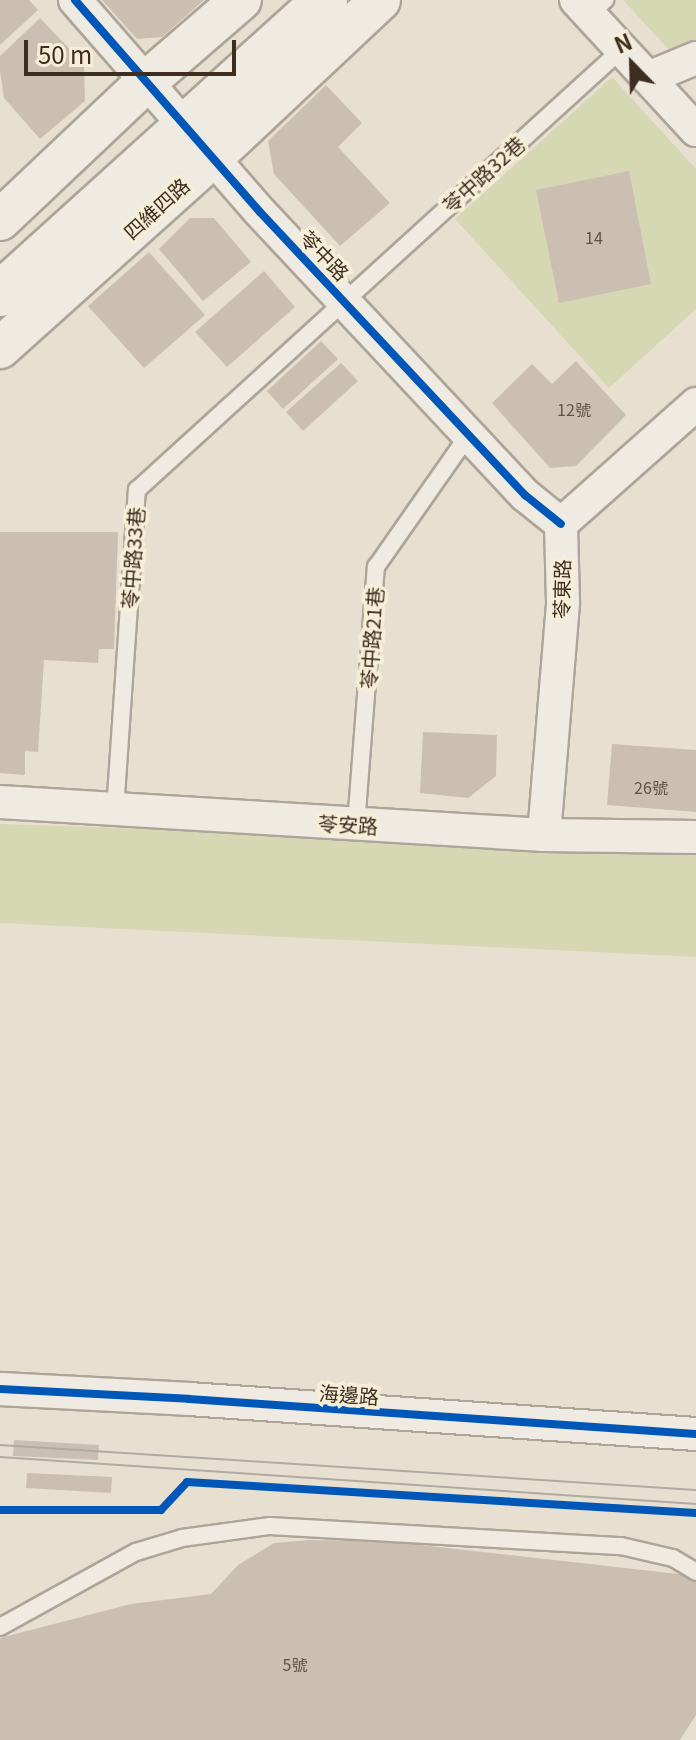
<!DOCTYPE html>
<meta charset="utf-8">
<style>
body{margin:0}
#map{position:relative;width:696px;height:1740px;overflow:hidden;background:#e7e0d1;font-family:Georgia,"Noto Sans TC",serif}
div>[style]{position:absolute}
[style*='--x']{left:calc(var(--x)*1px);top:calc(var(--y)*1px);width:calc(var(--w)*1px);rotate:calc(var(--a)*1deg)}
.green>*{inset:0;background:#d6d7b3}
.building>*{inset:0;background:#cbbfb2}
.roads{filter:drop-shadow(2px 0 #ada599) drop-shadow(-2px 0 #ada599) drop-shadow(0 2px #ada599) drop-shadow(0 -2px #ada599)}
.service>*{height:16px;margin:-8px;padding:0 8px;transform-origin:8px;border-radius:8px;background:#efebe3}
.minor>*{height:32px;margin:-16px;padding:0 16px;transform-origin:16px;border-radius:16px;background:#efebe3}
.tertiary>*{height:40px;margin:-20px;padding:0 20px;transform-origin:20px;border-radius:20px;background:#efebe3}
.secondary>*{height:44px;margin:-22px;padding:0 22px;transform-origin:22px;border-radius:22px;background:#efebe3}
.tram>*{height:2px;margin:-1px;padding:0 1px;transform-origin:1px;border-radius:1px;background:#afaaa2}
.cycleway>*{height:8px;margin:-4px;padding:0 4px;transform-origin:4px;border-radius:4px;background:#0057b8}
span{translate:-50% -50%;white-space:nowrap;text-align:center;line-height:1.15;-webkit-text-stroke:7px #f7eed8;paint-order:stroke}
.number-label{font-size:16px;color:#605244}
.number-label span{-webkit-text-stroke-width:0}
.street-label{font-size:20px;color:#3d2e20}
.north{position:absolute;left:592px;top:24px;width:80px;height:80px;-webkit-text-stroke:6px #f7eed8;paint-order:stroke;rotate:337deg;font-size:22px;font-weight:700;line-height:32px;text-align:center;color:#3d2e20}
.north::after{content:'';display:block;margin:auto;width:28px;height:36px;background:#3d2e20;clip-path:polygon(50% 0,100% 100%,50% 72%,0 100%)}
.scale{position:absolute;left:24px;top:40px;width:212px;height:36px;box-sizing:border-box;border:4px solid #3d2e20;border-top:0;padding-left:10px;font-size:24px;line-height:28px;white-space:nowrap;color:#3d2e20;-webkit-text-stroke:6px #f7eed8;paint-order:stroke}
</style>
<div id="map">
<div class="green">
<div style="clip-path:polygon(623px 0,696px 0,696px 44px,671px 52px)"></div>
<div style="clip-path:polygon(612px 77px,696px 169px,696px 309px,609px 388px,455px 219px)"></div>
<div style="clip-path:polygon(0 824px,696px 847px,696px 957px,0 923px)"></div>
</div>
<div class="building">
<div style="clip-path:polygon(0 0,29px 0,38px 10px,0 45px)"></div>
<div style="clip-path:polygon(102px 0,204px 0,162px 37px,137px 39px)"></div>
<div style="clip-path:polygon(40px 18px,84px 64px,85px 101px,40px 139px,4px 98px,0 71px,0 56px)"></div>
<div style="clip-path:polygon(326px 85px,362px 123px,338px 147px,390px 203px,340px 246px,274px 174px,268px 141px)"></div>
<div style="clip-path:polygon(629px 171px,651px 284px,559px 303px,536px 190px)"></div>
<div style="clip-path:polygon(190px 218px,214px 218px,251px 262px,203px 301px,159px 249px)"></div>
<div style="clip-path:polygon(149px 252px,205px 315px,144px 368px,88px 306px)"></div>
<div style="clip-path:polygon(264px 271px,295px 307px,227px 367px,195px 332px)"></div>
<div style="clip-path:polygon(321px 341px,338px 359px,283px 409px,267px 391px)"></div>
<div style="clip-path:polygon(576px 361px,626px 415px,576px 466px,550px 468px,492px 403px,532px 364px,552px 384px)"></div>
<div style="clip-path:polygon(341px 363px,358px 381px,303px 431px,286px 412px)"></div>
<div style="clip-path:polygon(0 532px,118px 532px,114px 649px,99px 649px,98px 663px,44px 660px,38px 752px,25px 751px,25px 775px,0 773px)"></div>
<div style="clip-path:polygon(423px 732px,497px 735px,496px 776px,468px 798px,420px 793px)"></div>
<div style="clip-path:polygon(612px 744px,696px 750px,696px 812px,607px 805px)"></div>
<div style="clip-path:polygon(14px 1440px,99px 1445px,98px 1460px,13px 1456px)"></div>
<div style="clip-path:polygon(27px 1473px,112px 1477px,111px 1493px,26px 1488px)"></div>
<div style="clip-path:polygon(310px 1540px,385px 1541px,696px 1576px,696px 1715px,680px 1740px,0 1740px,0 1638px,131px 1604px,211px 1594px,238px 1565px,274px 1543px)"></div>
</div>
<div class="roads">
<div class="service">
<div style="--x:590;--y:14;--w:21;--a:-43"></div>
<div style="--x:115;--y:811;--w:322;--a:-86.1"></div>
<div style="--x:137;--y:490;--w:656;--a:-42.28"></div>
<div style="--x:356;--y:825;--w:259;--a:-85.6"></div>
<div style="--x:376;--y:567;--w:164;--a:-55"></div>
<div style="--x:0;--y:1627;--w:155;--a:-28.9"></div>
<div style="--x:136;--y:1552;--w:48;--a:-16.9"></div>
<div style="--x:182;--y:1538;--w:89;--a:-7.8"></div>
<div style="--x:270;--y:1526;--w:352;--a:3.3"></div>
<div style="--x:621;--y:1546;--w:53;--a:13"></div>
<div style="--x:673;--y:1558;--w:27;--a:31"></div>
</div>
<div class="minor">
<div style="--x:75;--y:0;--w:281;--a:48.9"></div>
<div style="--x:260;--y:212;--w:388;--a:46.9"></div>
<div style="--x:525;--y:495;--w:46;--a:38.9"></div>
<div style="--x:576;--y:0;--w:177;--a:47.3"></div>
<div style="--x:648;--y:78;--w:52;--a:-22.6"></div>
<div style="--x:0;--y:802;--w:545;--a:3.47"></div>
<div style="--x:544;--y:835;--w:152;--a:0.8"></div>
<div style="--x:544;--y:835;--w:234;--a:-85.3"></div>
<div style="--x:563;--y:602;--w:78;--a:-91.5"></div>
<div style="--x:561;--y:524;--w:181;--a:-41.6"></div>
<div style="--x:0;--y:1389;--w:189;--a:3"></div>
<div style="--x:189;--y:1399;--w:508;--a:3.95"></div>
</div>
<div class="tertiary">
<div style="--x:0;--y:220;--w:202;--a:-43.4"></div>
<div style="--x:147;--y:81;--w:124;--a:-40.8"></div>
<div style="--x:0;--y:348;--w:286;--a:-41.9"></div>
<div style="--x:213;--y:157;--w:229;--a:-43.2"></div>
</div>
<div class="secondary">
<div style="--x:0;--y:294;--w:438;--a:-42.1"></div>
</div>
</div>
<div class="tram">
<div style="--x:0;--y:1445;--w:697;--a:3.7"></div>
<div style="--x:0;--y:1457;--w:698;--a:3.86"></div>
</div>
<div class="cycleway">
<div style="--x:75;--y:0;--w:281;--a:48.9"></div>
<div style="--x:260;--y:212;--w:388;--a:46.9"></div>
<div style="--x:525;--y:495;--w:46;--a:38.9"></div>
<div style="--x:0;--y:1389;--w:189;--a:3"></div>
<div style="--x:189;--y:1399;--w:508;--a:3.95"></div>
<div style="--x:0;--y:1510;--w:161;--a:0"></div>
<div style="--x:161;--y:1510;--w:38;--a:-47"></div>
<div style="--x:187;--y:1482;--w:510;--a:3.49"></div>
</div>
<div class="number-label">
<span style="left:594px;top:237px">14</span>
<span style="left:574px;top:409px">12號</span>
<span style="left:651px;top:787px">26號</span>
<span style="left:295px;top:1664px">5號</span>
</div>
<div class="street-label">
<span style="left:483px;top:174px;rotate:-42deg">苓中路32巷</span>
<span style="left:156px;top:208px;rotate:-42deg">四維四路</span>
<span style="left:325px;top:255px;rotate:46deg">苓中路</span>
<span style="left:132px;top:558px;rotate:-86deg">苓中路33巷</span>
<span style="left:561px;top:589px;rotate:-89deg">苓東路</span>
<span style="left:371px;top:638px;rotate:-86deg">苓中路21巷</span>
<span style="left:348px;top:824px;rotate:3deg">苓安路</span>
<span style="left:349px;top:1394px;rotate:4deg">海邊路</span>
</div>
<div class="north">N</div>
<div class="scale">50 m</div>
</div>
